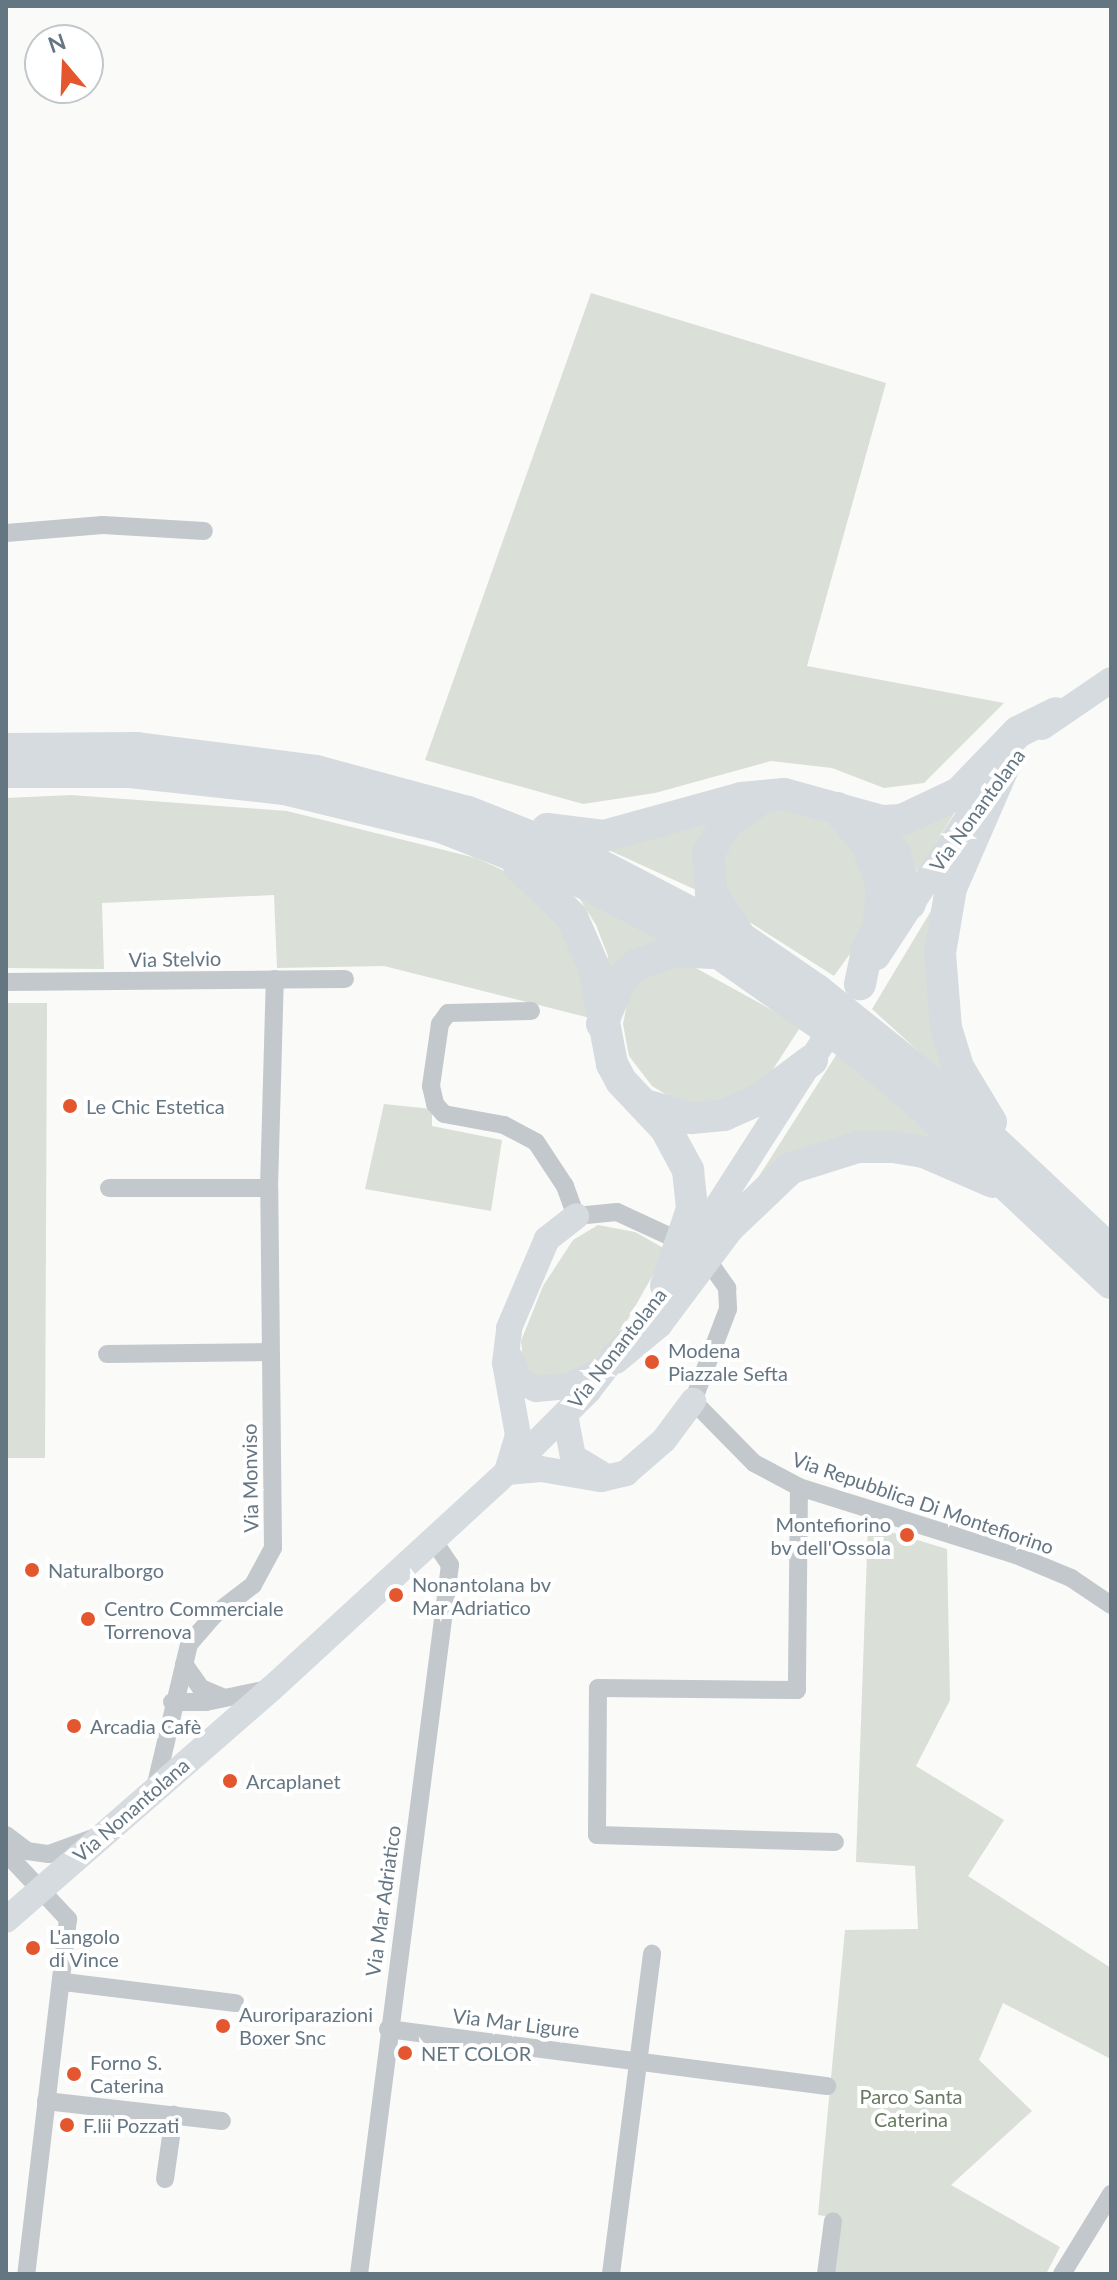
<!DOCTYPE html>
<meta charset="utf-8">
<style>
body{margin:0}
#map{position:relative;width:1117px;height:2280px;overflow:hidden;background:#fafaf8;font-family:Lato,sans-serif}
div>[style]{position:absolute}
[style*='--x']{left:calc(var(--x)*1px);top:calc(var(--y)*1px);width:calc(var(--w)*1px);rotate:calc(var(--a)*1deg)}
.green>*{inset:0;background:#dadfd7}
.street>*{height:18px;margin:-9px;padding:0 9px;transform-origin:9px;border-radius:9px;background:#c3c8cc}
.secondary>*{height:26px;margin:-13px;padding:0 13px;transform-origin:13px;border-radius:13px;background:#d6dbdf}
.highway>*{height:32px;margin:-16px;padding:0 16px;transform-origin:16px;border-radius:16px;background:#d6dbdf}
.dots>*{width:22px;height:22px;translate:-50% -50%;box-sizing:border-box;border:4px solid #fff;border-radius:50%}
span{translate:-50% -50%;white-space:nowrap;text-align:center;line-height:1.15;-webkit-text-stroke:8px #fff;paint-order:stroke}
.street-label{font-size:20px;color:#657683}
.poi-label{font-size:20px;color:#657683}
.left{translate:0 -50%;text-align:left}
.right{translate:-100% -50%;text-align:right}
.park-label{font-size:20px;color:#687a64}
.frame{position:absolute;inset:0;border:8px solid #657683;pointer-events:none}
.north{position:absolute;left:24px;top:24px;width:80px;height:80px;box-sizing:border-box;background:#fff;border:2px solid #c1c8cd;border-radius:50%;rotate:341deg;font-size:22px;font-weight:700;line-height:32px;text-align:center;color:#657683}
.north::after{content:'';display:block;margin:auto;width:28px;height:36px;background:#e4572e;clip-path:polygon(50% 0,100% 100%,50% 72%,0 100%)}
</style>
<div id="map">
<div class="green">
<div style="clip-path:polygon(591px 293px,886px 383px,807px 666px,1004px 703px,924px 783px,884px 788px,832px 768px,771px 761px,655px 793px,583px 804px,425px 760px)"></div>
<div style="clip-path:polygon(71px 795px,287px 811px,476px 858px,531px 883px,568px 925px,594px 1019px,384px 966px,277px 968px,274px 895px,102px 903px,104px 969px,6px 968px,6px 798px)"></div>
<div style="clip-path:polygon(803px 806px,863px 845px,873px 922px,834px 976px,740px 916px,726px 894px,723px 857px,738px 827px,767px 809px)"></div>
<div style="clip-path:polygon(958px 807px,918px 872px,892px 827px)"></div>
<div style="clip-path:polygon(737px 808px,707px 895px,600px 846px)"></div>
<div style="clip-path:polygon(952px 876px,940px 910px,973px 1101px,872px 1009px)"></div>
<div style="clip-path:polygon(578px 896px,675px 942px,609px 989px,608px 956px,596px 925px)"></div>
<div style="clip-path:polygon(683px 961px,801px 1026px,759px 1091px,728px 1105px,685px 1106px,652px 1086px,629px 1056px,623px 1024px,630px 989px,653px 967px)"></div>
<div style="clip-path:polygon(6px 1003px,47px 1003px,45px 1458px,6px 1458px)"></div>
<div style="clip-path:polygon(840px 1049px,963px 1154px,921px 1139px,747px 1195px)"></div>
<div style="clip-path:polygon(384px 1104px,432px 1109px,432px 1126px,502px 1140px,491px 1211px,365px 1189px)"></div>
<div style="clip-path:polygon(598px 1225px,635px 1232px,667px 1250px,628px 1319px,597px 1359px,568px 1381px,539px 1384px,524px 1367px,521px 1341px,543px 1286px,573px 1240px)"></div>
<div style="clip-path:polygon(868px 1525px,947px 1549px,950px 1700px,916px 1766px,1004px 1820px,968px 1876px,1111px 1968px,1111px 2059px,1003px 2003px,979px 2060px,1032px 2111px,951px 2185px,1060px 2247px,1046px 2274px,834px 2274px,841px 2218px,818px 2215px,845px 1930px,918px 1929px,915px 1866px,856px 1862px)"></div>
</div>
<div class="street">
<div style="--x:6;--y:533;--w:97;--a:-4.7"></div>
<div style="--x:103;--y:525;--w:101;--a:3.4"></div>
<div style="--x:6;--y:982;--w:339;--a:-0.5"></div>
<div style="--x:531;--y:1011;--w:83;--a:178.6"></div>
<div style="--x:448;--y:1013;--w:14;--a:126"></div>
<div style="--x:440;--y:1024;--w:63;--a:98.3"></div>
<div style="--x:431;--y:1086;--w:18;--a:77"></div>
<div style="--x:435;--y:1104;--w:13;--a:48"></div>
<div style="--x:444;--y:1114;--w:61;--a:10.4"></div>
<div style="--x:504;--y:1125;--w:36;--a:28"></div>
<div style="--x:536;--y:1142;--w:53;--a:56.6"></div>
<div style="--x:565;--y:1186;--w:32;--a:70"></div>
<div style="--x:576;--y:1216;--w:41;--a:-5.6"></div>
<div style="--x:617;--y:1212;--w:57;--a:24.8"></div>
<div style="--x:109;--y:1188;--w:160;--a:0"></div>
<div style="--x:709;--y:1262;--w:32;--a:55"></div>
<div style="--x:727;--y:1288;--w:21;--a:87"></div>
<div style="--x:728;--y:1309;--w:98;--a:110.8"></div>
<div style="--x:693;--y:1401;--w:87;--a:45.5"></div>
<div style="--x:754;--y:1463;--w:51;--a:28.1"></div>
<div style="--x:799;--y:1487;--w:227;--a:17.4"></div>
<div style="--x:1016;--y:1555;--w:60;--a:22.7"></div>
<div style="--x:1071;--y:1578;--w:48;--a:34"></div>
<div style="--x:107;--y:1354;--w:162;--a:-0.7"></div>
<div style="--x:799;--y:1487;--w:203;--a:90.6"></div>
<div style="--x:797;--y:1690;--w:199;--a:-179.4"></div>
<div style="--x:598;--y:1688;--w:147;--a:90.4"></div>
<div style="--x:597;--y:1835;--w:238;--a:1.7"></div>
<div style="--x:184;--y:1664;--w:29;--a:55"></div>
<div style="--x:201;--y:1688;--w:25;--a:23"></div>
<div style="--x:172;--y:1702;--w:34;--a:0"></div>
<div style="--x:206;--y:1702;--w:63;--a:-11.8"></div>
<div style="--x:155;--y:1788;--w:148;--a:-76.7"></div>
<div style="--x:189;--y:1644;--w:38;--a:-49"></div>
<div style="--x:214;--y:1615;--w:49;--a:-37.6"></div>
<div style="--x:253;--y:1585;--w:42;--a:-61.6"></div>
<div style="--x:273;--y:1548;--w:360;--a:-90.6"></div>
<div style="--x:269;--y:1188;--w:209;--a:-88.4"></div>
<div style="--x:6;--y:1835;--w:26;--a:37"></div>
<div style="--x:27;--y:1851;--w:22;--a:8"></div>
<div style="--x:49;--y:1854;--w:44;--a:-20.1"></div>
<div style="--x:6;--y:1853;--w:91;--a:46.8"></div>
<div style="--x:68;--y:1919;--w:357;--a:96.7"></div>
<div style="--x:64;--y:1982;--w:173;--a:7"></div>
<div style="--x:388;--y:2029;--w:443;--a:7.4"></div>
<div style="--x:46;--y:2101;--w:177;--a:6.5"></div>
<div style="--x:165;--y:2179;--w:65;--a:-82"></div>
<div style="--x:359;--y:2274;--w:715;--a:-82.69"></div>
<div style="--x:450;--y:1565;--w:30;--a:-124"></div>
<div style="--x:611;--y:2274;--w:323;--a:-82.7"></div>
<div style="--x:826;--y:2274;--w:53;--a:-82.5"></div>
<div style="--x:1062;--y:2274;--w:94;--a:-58.5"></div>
</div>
<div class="secondary">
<div style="--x:1042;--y:727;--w:83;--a:-34.3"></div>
<div style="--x:877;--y:957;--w:189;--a:-56.9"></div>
<div style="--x:683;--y:1260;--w:292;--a:-57.3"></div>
<div style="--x:511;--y:1359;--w:24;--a:68"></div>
<div style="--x:520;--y:1381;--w:18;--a:27"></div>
<div style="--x:536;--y:1389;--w:33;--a:-5"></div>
<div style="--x:569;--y:1386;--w:33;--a:-27"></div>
<div style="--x:565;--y:1415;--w:43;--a:79.2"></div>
<div style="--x:573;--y:1457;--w:33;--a:31"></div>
<div style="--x:508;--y:1468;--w:34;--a:-73"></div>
<div style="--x:518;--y:1435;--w:73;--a:-100.2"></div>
<div style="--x:505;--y:1363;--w:35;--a:-83"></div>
<div style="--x:509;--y:1328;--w:97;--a:-66.9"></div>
<div style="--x:547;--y:1239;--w:37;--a:-38"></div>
<div style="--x:507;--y:1472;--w:34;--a:-5"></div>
<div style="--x:541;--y:1469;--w:61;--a:9.5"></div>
<div style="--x:601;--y:1479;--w:26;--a:-13"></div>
<div style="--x:626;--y:1473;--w:50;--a:-41"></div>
<div style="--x:664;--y:1440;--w:49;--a:-53.4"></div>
<div style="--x:6;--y:1920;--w:352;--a:-41.1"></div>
<div style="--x:271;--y:1689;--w:321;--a:-42.6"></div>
<div style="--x:507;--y:1472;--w:115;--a:-45"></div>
<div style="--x:588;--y:1391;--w:62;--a:-52.2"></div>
</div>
<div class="highway">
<div style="--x:6;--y:749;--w:131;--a:-0.4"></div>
<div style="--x:137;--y:748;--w:180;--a:7.3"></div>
<div style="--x:316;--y:771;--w:157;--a:15.1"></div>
<div style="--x:468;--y:812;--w:131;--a:21.5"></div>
<div style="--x:590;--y:860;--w:174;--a:27.5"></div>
<div style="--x:744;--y:940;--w:88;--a:34.4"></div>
<div style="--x:817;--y:990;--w:145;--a:38.8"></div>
<div style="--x:930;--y:1081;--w:248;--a:43.2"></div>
<div style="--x:6;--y:772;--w:124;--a:0"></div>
<div style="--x:130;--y:772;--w:155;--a:6.3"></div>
<div style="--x:284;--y:789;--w:162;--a:13.6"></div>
<div style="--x:441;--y:827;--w:158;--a:21.5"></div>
<div style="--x:588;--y:885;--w:145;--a:27.4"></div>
<div style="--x:717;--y:952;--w:159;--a:35"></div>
<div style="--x:847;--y:1043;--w:85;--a:39.7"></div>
<div style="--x:912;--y:1097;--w:272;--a:43.1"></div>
<div style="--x:837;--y:808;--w:49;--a:50.8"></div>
<div style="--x:868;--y:846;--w:43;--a:71.1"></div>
<div style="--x:882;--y:887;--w:38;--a:95"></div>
<div style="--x:879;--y:925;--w:29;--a:115"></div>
<div style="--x:867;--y:951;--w:34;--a:102"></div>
<div style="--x:547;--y:829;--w:57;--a:7"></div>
<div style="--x:604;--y:836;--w:143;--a:-15.4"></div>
<div style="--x:742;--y:798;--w:42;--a:-5.4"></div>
<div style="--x:784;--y:794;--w:102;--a:15.4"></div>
<div style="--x:882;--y:821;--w:20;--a:-3"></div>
<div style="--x:902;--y:820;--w:63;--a:-25.3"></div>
<div style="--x:959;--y:793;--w:85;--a:-46"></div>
<div style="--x:1018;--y:732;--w:42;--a:-26.6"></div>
<div style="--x:880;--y:834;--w:26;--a:54"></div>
<div style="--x:895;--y:855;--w:51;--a:73"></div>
<div style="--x:519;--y:866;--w:74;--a:43.9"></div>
<div style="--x:572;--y:917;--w:52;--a:66.4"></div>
<div style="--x:593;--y:965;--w:101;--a:79.1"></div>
<div style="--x:612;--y:1064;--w:19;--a:62"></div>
<div style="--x:621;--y:1081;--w:66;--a:46.8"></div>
<div style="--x:666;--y:1129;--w:47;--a:61.8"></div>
<div style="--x:688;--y:1170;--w:39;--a:84"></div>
<div style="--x:692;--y:1209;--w:81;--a:108.7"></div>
<div style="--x:737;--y:932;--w:47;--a:-123.7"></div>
<div style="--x:711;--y:893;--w:39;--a:-94"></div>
<div style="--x:708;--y:854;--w:36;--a:-60"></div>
<div style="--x:726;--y:823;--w:39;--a:-35"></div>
<div style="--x:602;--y:1024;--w:47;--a:-67.3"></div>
<div style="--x:620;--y:981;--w:23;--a:-45"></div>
<div style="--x:636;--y:965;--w:41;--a:-19.7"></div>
<div style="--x:675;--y:951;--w:37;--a:3"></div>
<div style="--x:648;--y:1106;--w:45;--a:15.6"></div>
<div style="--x:691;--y:1118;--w:33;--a:-5"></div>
<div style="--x:724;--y:1115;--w:39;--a:-24"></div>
<div style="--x:760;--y:1099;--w:65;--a:-36.9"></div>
<div style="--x:991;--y:1122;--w:64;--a:-121"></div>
<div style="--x:958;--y:1067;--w:41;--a:-107.1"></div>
<div style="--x:946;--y:1028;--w:75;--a:-94.6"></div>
<div style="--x:940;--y:953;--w:66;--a:-80.4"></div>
<div style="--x:951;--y:888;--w:135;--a:-66.5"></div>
<div style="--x:615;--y:1358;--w:55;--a:-39.8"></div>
<div style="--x:657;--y:1323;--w:119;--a:-53.2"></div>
<div style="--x:728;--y:1228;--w:87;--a:-43.6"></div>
<div style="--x:791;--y:1168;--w:70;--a:-17.4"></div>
<div style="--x:858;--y:1147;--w:35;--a:0"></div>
<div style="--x:893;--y:1147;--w:31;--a:9"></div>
<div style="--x:924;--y:1152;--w:75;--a:23.5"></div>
</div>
<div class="dots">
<div style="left:70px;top:1106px;background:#e4572e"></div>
<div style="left:652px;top:1362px;background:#e4572e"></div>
<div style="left:907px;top:1535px;background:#e4572e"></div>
<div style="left:32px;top:1570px;background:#e4572e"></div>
<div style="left:396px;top:1595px;background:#e4572e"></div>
<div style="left:88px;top:1619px;background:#e4572e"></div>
<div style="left:74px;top:1726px;background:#e4572e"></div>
<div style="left:230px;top:1781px;background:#e4572e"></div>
<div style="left:33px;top:1948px;background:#e4572e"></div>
<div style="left:223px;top:2026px;background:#e4572e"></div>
<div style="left:405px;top:2053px;background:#e4572e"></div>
<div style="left:74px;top:2074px;background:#e4572e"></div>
<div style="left:67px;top:2125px;background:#e4572e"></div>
</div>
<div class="street-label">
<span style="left:977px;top:810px;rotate:-54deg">Via Nonantolana</span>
<span style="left:175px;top:959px;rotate:-1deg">Via Stelvio</span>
<span style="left:617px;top:1348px;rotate:-52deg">Via Nonantolana</span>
<span style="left:250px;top:1478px;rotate:-91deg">Via Monviso</span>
<span style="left:923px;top:1503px;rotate:19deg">Via Repubblica Di Montefiorino</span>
<span style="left:131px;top:1810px;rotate:-41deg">Via Nonantolana</span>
<span style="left:383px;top:1901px;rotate:-82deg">Via Mar Adriatico</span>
<span style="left:516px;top:2023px;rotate:7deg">Via Mar Ligure</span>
</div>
<div class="poi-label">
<span class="left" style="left:86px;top:1106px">Le Chic Estetica</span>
<span class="left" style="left:668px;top:1362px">Modena<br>Piazzale Sefta</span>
<span class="right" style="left:891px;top:1536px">Montefiorino<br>bv dell'Ossola</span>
<span class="left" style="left:48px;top:1570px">Naturalborgo</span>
<span class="left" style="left:412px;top:1596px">Nonantolana bv<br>Mar Adriatico</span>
<span class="left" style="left:104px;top:1620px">Centro Commerciale<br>Torrenova</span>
<span class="left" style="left:90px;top:1726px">Arcadia Cafè</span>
<span class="left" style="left:246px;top:1781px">Arcaplanet</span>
<span class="left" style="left:49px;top:1948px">L'angolo<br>di Vince</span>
<span class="left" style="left:239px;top:2026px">Auroriparazioni<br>Boxer Snc</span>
<span class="left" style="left:421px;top:2053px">NET COLOR</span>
<span class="left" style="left:90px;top:2074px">Forno S.<br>Caterina</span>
<span class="left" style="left:83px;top:2125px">F.lii Pozzati</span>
</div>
<div class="park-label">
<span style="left:911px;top:2108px">Parco Santa<br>Caterina</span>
</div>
<div class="frame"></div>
<div class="north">N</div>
</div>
